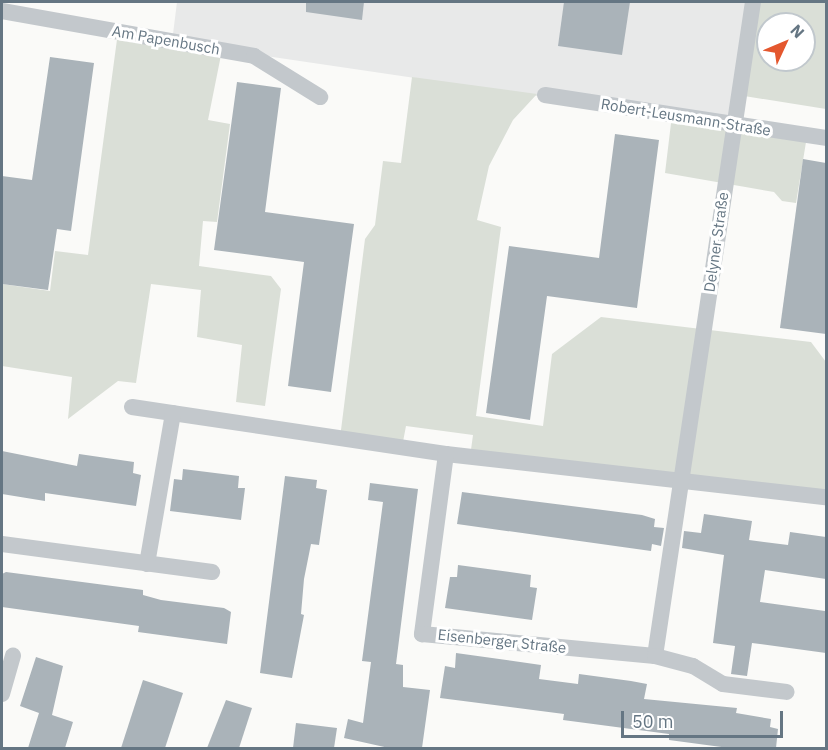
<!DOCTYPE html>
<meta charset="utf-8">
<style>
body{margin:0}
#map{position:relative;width:828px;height:750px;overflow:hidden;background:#fafaf8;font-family:"IBM Plex Sans",sans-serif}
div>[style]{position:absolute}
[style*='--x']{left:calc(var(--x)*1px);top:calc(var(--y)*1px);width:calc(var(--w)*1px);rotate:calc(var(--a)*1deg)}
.built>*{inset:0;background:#e8e9e9}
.green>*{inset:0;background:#dadfd7}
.building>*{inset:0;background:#aab3b9}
.street>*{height:16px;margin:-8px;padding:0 8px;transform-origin:8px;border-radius:8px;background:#c3c8cc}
span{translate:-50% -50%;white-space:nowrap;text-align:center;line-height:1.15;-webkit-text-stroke:6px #fff;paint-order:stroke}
.street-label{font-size:15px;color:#657683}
.frame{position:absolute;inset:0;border:3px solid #657683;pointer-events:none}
.north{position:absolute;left:756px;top:12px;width:60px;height:60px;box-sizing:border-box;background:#fff;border:2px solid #c1c8cd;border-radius:50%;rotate:46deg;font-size:16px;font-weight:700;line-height:24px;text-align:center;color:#657683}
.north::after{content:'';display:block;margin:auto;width:21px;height:27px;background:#e4572e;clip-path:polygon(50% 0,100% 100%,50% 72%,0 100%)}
.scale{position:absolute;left:621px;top:711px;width:162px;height:27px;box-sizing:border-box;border:3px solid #657683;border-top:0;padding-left:8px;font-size:18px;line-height:21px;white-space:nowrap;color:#657683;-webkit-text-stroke:4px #fff;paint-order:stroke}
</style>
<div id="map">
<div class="built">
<div style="clip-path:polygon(177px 2px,752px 2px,733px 125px,172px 42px)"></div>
</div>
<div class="green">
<div style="clip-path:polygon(evenodd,753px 2px,826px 2px,826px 109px,738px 95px,753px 2px,768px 24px,804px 24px,804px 60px,768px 60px,768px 24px)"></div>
<div style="clip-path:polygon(118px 32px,222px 50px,208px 120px,230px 124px,217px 222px,203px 221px,199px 266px,271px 276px,281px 289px,265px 406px,236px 402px,242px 345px,197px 337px,201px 290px,151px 284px,136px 383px,118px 381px,68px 419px,72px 377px,2px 366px,2px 284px,50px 291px,55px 251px,88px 255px)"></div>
<div style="clip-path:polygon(412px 77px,537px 94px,513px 120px,489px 166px,477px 220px,501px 227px,476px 416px,543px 426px,552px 354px,601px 317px,811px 342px,826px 362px,826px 497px,470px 457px,473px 435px,406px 426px,402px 447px,340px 438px,365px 239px,375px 225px,383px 161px,401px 163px)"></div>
<div style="clip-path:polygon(672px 115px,807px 136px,796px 203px,782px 201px,774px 192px,665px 173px)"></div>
</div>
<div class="building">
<div style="clip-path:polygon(306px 2px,364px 2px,362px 20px,306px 12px)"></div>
<div style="clip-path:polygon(564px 2px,630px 2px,622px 55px,558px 46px)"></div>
<div style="clip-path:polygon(50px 57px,94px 63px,71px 231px,57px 229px,48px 290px,2px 284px,2px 176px,32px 180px)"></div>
<div style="clip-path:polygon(237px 82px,281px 88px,265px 212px,354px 224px,331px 392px,288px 386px,304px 262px,214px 250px)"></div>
<div style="clip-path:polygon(615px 134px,659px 140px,637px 308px,547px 296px,530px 420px,486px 413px,509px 246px,599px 258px)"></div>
<div style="clip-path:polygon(803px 159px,826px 163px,826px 334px,780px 328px)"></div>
<div style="clip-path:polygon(2px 451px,77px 466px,79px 454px,134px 462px,133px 473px,141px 475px,136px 506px,45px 493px,45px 501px,2px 494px)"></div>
<div style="clip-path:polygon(183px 469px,239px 476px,238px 488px,245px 488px,241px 520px,170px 511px,174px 479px,182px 480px)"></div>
<div style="clip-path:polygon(285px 476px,317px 480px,316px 488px,327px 490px,319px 545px,311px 544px,304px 579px,301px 614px,304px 615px,292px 678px,260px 673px)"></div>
<div style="clip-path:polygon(370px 483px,418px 489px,396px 664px,403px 665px,403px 687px,430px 690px,422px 748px,389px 748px,344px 738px,348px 719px,363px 723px,371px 662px,362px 661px,383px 502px,368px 500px)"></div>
<div style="clip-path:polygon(462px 492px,642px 515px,655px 519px,654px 527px,664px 528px,661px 546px,652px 544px,651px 551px,457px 524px)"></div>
<div style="clip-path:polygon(704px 514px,752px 521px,749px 540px,788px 545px,790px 532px,826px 537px,826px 579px,765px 570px,760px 602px,825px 611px,826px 653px,752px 643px,747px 676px,731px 674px,735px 646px,713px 643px,724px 555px,682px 548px,684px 531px,701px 533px)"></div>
<div style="clip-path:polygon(458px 565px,531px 575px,530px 587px,537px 588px,532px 620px,445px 608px,450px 577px,457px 577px)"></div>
<div style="clip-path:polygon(6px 572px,143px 590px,143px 595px,161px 600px,224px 608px,231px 612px,227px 644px,138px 632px,139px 626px,2px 607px,2px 574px)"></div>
<div style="clip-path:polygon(456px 653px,541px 665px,539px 679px,578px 684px,579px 674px,631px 681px,647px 684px,644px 699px,737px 708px,736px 713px,771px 719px,770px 727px,778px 729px,776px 748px,729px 748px,669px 740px,669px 734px,563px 720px,564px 714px,440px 698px,445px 666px,455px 668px)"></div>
<div style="clip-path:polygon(36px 657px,63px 666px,52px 715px,73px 722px,65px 748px,28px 748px,39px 713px,20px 706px)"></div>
<div style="clip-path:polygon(143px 680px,183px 693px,165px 748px,121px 748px)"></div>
<div style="clip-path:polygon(226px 700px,252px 708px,239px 748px,207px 748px)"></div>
<div style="clip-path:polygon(296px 723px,337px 728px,334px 748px,293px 748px)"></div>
</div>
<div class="street">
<div style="--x:2;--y:11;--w:256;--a:10.1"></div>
<div style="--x:254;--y:56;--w:78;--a:31.8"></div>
<div style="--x:545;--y:95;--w:284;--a:8.7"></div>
<div style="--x:132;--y:407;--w:317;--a:8.5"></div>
<div style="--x:446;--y:454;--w:382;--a:6.5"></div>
<div style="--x:446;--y:454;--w:182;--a:97.6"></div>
<div style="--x:422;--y:634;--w:234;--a:5.4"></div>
<div style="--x:655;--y:656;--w:661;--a:-81.48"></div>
<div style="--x:2;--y:544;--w:212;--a:7.6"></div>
<div style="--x:147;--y:564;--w:153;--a:-80.2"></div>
<div style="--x:655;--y:656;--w:39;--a:15"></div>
<div style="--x:693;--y:666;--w:35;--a:31"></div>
<div style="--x:723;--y:684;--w:64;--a:7.1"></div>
<div style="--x:2;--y:694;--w:40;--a:-74"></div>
</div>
<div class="street-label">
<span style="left:166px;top:40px;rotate:10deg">Am Papenbusch</span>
<span style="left:686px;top:117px;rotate:9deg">Robert-Leusmann-Straße</span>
<span style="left:716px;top:242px;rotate:-82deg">Delyner Straße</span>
<span style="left:502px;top:641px;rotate:6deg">Eisenberger Straße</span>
</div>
<div class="frame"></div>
<div class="north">N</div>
<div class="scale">50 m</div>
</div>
